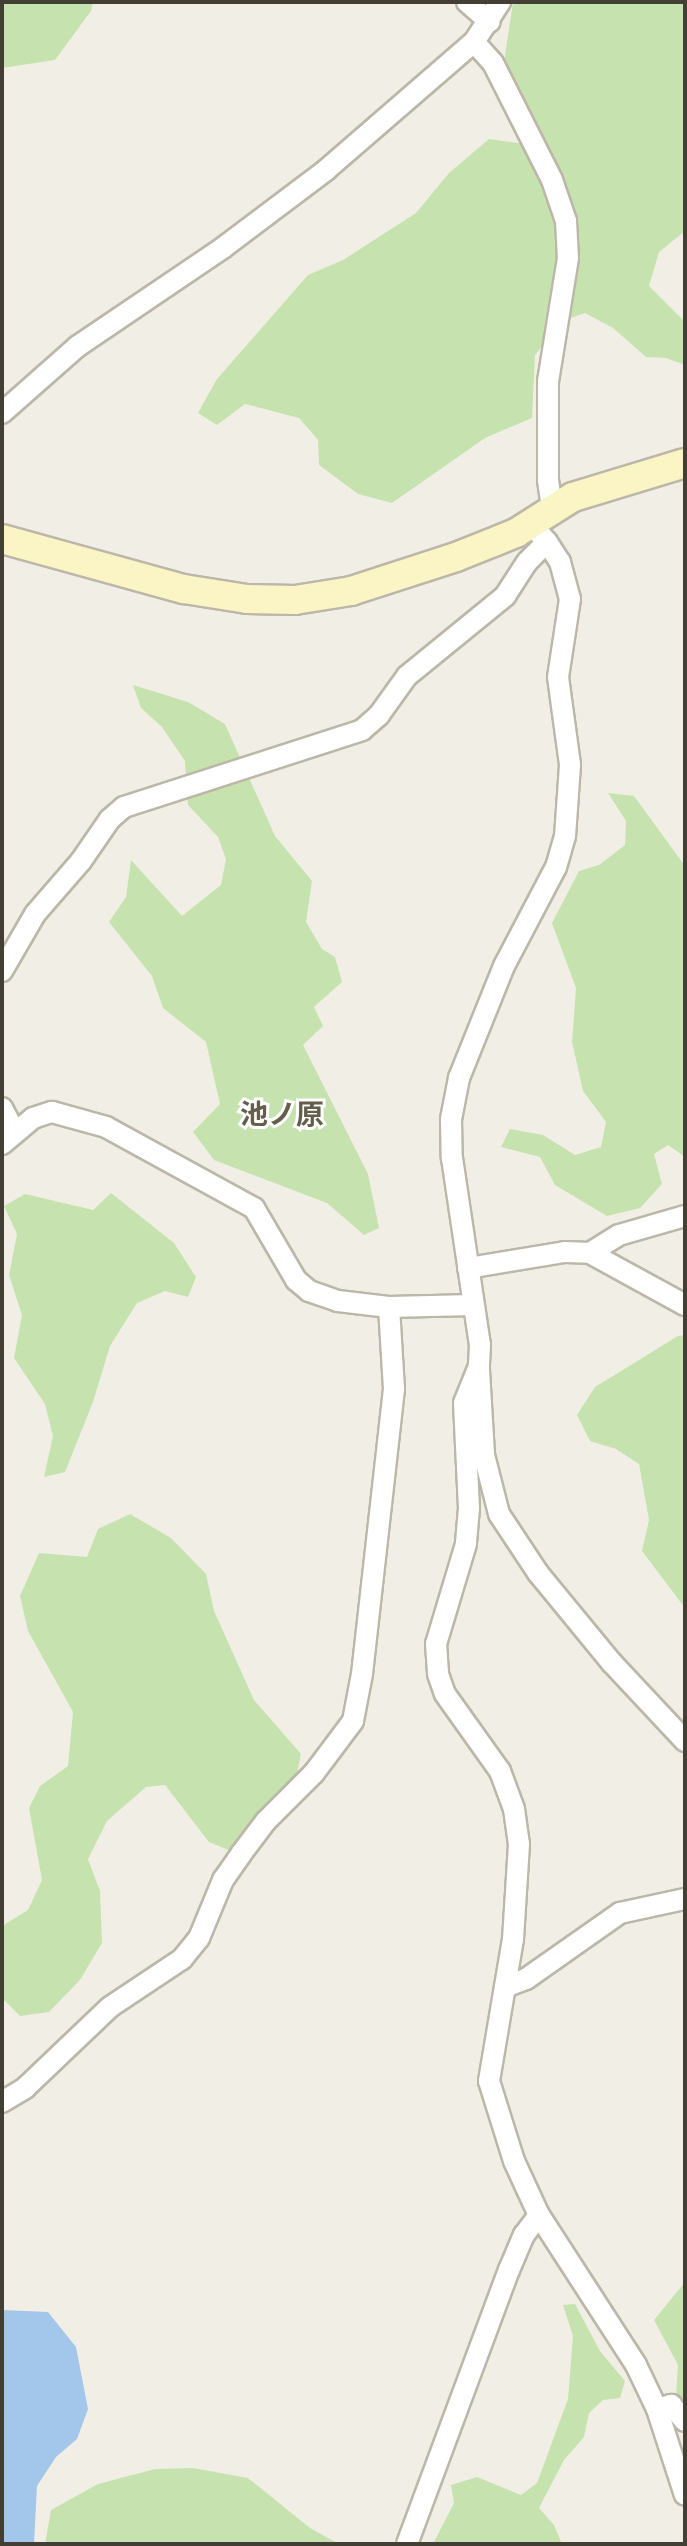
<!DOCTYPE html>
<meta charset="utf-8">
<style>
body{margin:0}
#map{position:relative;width:687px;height:2546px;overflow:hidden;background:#f1efe5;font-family:Barlow,"Noto Sans JP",sans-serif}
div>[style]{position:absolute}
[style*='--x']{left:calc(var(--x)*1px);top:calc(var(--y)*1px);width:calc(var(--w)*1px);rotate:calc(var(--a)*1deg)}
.green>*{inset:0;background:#c6e3af}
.water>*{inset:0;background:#a3c6eb}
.roads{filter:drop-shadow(2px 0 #bcb7a8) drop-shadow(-2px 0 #bcb7a8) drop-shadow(0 2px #bcb7a8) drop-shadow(0 -2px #bcb7a8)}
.minor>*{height:20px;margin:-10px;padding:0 10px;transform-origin:10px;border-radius:10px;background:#fff}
.secondary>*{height:28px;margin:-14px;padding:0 14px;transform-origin:14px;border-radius:14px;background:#fbf4c5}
span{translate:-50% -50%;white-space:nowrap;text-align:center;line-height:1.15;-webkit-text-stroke:6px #fff;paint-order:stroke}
.neighbourhood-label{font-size:28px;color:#655e4d;font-weight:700}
.frame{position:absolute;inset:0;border:4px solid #433f35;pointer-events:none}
</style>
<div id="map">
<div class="green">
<div style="clip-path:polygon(2px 2px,93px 2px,91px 11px,55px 60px,2px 68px)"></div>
<div style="clip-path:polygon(513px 2px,685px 2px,685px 231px,659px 252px,649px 286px,685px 322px,685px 365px,666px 358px,646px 357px,613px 328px,585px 313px,562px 321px,535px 355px,532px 418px,485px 438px,392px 503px,358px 494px,319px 465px,318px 440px,299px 418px,245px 404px,217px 425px,198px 413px,217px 379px,308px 275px,343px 260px,416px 213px,449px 173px,489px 139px,525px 144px,533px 119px,504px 62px)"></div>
<div style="clip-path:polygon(133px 685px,188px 702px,225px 724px,275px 836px,312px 881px,306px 922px,322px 949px,335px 957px,342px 982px,314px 1007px,323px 1026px,303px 1045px,368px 1174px,379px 1228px,364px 1235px,327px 1203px,214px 1160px,193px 1132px,220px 1104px,206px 1042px,163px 1008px,152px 976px,109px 922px,126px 897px,131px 860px,182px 916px,221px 885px,226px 859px,218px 837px,188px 805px,185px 761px,162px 727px,141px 708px)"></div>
<div style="clip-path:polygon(608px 793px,634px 796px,685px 866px,685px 1157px,668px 1145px,654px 1154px,662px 1184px,640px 1208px,607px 1216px,555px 1185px,540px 1157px,501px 1147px,510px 1129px,543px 1135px,575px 1155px,601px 1147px,606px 1122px,583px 1091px,572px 1042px,576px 988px,552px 923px,579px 871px,599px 865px,625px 845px,626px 821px)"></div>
<div style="clip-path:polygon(111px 1193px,174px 1243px,196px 1277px,188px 1297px,165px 1291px,137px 1303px,110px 1346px,93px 1402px,65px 1472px,44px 1477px,53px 1436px,45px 1404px,14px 1358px,22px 1315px,9px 1275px,17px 1234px,4px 1206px,25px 1194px,93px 1210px)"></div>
<div style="clip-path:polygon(685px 1335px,685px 1608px,642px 1551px,649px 1520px,639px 1464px,616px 1449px,590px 1441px,577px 1415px,595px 1387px,678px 1336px)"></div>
<div style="clip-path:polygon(130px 1514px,171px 1538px,206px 1574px,214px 1611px,254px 1700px,301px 1754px,296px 1779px,231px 1851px,209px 1842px,165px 1785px,146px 1787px,107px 1821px,88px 1859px,100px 1891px,102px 1943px,80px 1980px,49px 2012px,20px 2016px,2px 1998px,2px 1926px,28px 1910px,42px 1880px,29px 1808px,40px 1786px,68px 1766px,73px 1712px,28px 1631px,20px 1596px,39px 1553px,87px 1557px,98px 1529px)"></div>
<div style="clip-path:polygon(685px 2282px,685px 2406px,676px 2396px,678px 2365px,654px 2320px)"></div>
<div style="clip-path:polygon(575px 2304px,600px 2351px,625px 2381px,620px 2398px,603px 2400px,589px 2413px,584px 2437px,564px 2460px,539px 2508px,554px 2525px,562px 2544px,433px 2544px,454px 2503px,451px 2485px,477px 2477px,521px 2495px,537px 2483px,568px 2399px,573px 2336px,563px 2305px)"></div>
<div style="clip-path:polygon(193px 2468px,248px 2478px,310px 2528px,339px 2544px,45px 2544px,51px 2510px,98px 2484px,155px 2469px)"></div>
</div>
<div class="water">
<div style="clip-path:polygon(2px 2310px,48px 2312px,76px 2347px,88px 2409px,77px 2439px,56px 2457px,37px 2486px,34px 2544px,2px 2544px)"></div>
</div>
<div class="roads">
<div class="minor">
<div style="--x:467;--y:2;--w:30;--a:41"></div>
<div style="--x:474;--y:42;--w:28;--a:48"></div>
<div style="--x:493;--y:63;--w:131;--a:63.2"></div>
<div style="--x:552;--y:180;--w:43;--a:71.1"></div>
<div style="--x:566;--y:221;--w:37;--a:87"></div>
<div style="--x:568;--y:258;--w:126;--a:99.2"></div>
<div style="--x:548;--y:382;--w:98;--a:90"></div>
<div style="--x:548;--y:480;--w:28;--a:82"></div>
<div style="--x:2;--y:413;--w:101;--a:-41.4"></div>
<div style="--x:78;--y:346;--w:176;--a:-34.1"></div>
<div style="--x:224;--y:247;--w:128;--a:-37"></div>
<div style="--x:326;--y:170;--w:196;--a:-40.9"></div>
<div style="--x:474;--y:42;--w:48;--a:-57"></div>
<div style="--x:547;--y:542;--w:24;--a:57"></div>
<div style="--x:560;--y:562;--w:38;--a:75"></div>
<div style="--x:570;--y:599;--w:79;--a:98.7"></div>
<div style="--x:558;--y:677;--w:89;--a:82.2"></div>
<div style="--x:570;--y:765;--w:71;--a:94"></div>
<div style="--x:565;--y:836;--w:32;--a:106"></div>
<div style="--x:556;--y:867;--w:112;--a:117.7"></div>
<div style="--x:504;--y:966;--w:121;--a:111.9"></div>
<div style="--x:459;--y:1078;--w:42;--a:101"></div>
<div style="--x:451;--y:1119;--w:39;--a:89"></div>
<div style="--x:452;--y:1158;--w:189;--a:81.5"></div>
<div style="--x:480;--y:1345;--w:21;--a:93"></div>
<div style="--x:479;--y:1366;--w:40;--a:112"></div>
<div style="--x:464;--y:1403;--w:105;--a:87.3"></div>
<div style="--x:469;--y:1508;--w:36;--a:95"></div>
<div style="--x:466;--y:1544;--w:104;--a:106.7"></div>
<div style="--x:436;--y:1644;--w:30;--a:86"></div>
<div style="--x:438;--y:1674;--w:21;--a:71"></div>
<div style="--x:445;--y:1694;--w:95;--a:54.5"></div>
<div style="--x:500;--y:1771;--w:40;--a:69.8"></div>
<div style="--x:514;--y:1809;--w:35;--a:82"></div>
<div style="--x:519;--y:1844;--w:95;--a:93.6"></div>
<div style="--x:513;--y:1939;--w:144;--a:99.6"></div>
<div style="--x:489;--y:2081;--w:84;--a:72.6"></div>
<div style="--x:514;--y:2161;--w:60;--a:65.2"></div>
<div style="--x:539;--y:2215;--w:179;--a:57.1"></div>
<div style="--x:636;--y:2365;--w:49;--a:64.5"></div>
<div style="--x:657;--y:2409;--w:90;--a:72"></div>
<div style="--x:2;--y:971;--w:66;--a:-59.9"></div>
<div style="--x:35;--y:914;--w:70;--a:-49"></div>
<div style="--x:81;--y:861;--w:51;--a:-55.4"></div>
<div style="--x:110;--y:819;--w:18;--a:-41"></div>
<div style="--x:124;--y:807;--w:250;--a:-17.9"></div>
<div style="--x:362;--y:730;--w:23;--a:-41"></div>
<div style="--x:379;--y:715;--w:48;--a:-54.3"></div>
<div style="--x:407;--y:676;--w:127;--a:-39.2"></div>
<div style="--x:505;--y:596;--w:40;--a:-57.1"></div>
<div style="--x:527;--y:562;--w:28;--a:-45"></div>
<div style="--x:547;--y:542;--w:11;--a:-131"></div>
<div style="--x:2;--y:1108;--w:27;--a:62"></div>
<div style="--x:2;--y:1144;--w:40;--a:-40"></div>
<div style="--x:33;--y:1118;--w:20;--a:-18"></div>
<div style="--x:52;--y:1112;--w:56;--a:15.5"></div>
<div style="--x:106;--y:1127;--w:169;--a:28.7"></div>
<div style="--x:254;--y:1208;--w:83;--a:59.7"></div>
<div style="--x:296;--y:1280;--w:17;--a:40"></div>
<div style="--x:309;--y:1291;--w:31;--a:19"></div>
<div style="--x:338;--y:1301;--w:51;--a:6.7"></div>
<div style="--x:389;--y:1307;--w:84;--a:-1.4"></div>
<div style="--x:590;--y:1253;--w:34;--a:-32"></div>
<div style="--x:619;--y:1235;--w:69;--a:-16.1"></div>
<div style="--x:468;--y:1268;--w:98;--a:-9.4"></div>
<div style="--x:565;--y:1252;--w:25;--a:2"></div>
<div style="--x:590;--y:1253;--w:108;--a:28.7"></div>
<div style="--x:479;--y:1370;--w:85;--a:86.6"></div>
<div style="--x:484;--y:1455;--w:61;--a:75.7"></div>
<div style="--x:499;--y:1514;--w:71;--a:56.5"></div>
<div style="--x:538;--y:1573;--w:117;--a:50.6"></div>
<div style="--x:612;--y:1663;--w:107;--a:46.9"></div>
<div style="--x:505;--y:1987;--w:22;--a:-21"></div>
<div style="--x:526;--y:1979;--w:115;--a:-35.1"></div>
<div style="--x:620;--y:1913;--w:66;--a:-12.2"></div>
<div style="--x:2;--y:2102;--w:27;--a:-31"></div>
<div style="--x:25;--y:2088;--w:117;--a:-43.6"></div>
<div style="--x:110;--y:2007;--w:87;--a:-33.7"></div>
<div style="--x:182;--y:1959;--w:27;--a:-51"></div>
<div style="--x:199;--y:1938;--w:63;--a:-67.5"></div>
<div style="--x:223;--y:1880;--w:32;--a:-55"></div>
<div style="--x:241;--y:1854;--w:41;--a:-52.9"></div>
<div style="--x:266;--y:1821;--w:68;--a:-45"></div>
<div style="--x:314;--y:1773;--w:65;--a:-53.1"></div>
<div style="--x:353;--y:1721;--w:48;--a:-79.2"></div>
<div style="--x:362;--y:1674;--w:287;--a:-83.6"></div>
<div style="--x:394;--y:1389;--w:82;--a:-93.5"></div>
<div style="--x:657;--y:2409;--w:15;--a:-16"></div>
<div style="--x:671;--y:2405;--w:21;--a:49"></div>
<div style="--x:407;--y:2544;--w:292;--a:-69.6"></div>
<div style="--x:509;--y:2270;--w:38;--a:-67"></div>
<div style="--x:524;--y:2235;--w:25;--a:-53"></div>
</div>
<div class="secondary">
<div style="--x:2;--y:539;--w:189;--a:15.4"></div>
<div style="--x:184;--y:589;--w:64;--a:9"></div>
<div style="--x:247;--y:599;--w:48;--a:1.2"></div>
<div style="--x:295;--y:600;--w:57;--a:-9.1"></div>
<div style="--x:351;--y:591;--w:110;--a:-17.9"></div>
<div style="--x:456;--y:557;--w:65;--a:-21.8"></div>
<div style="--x:516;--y:533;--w:67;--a:-32.3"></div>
<div style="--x:573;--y:497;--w:117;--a:-16.9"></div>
</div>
</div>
<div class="neighbourhood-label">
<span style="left:282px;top:1113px">池ノ原</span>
</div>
<div class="frame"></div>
</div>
